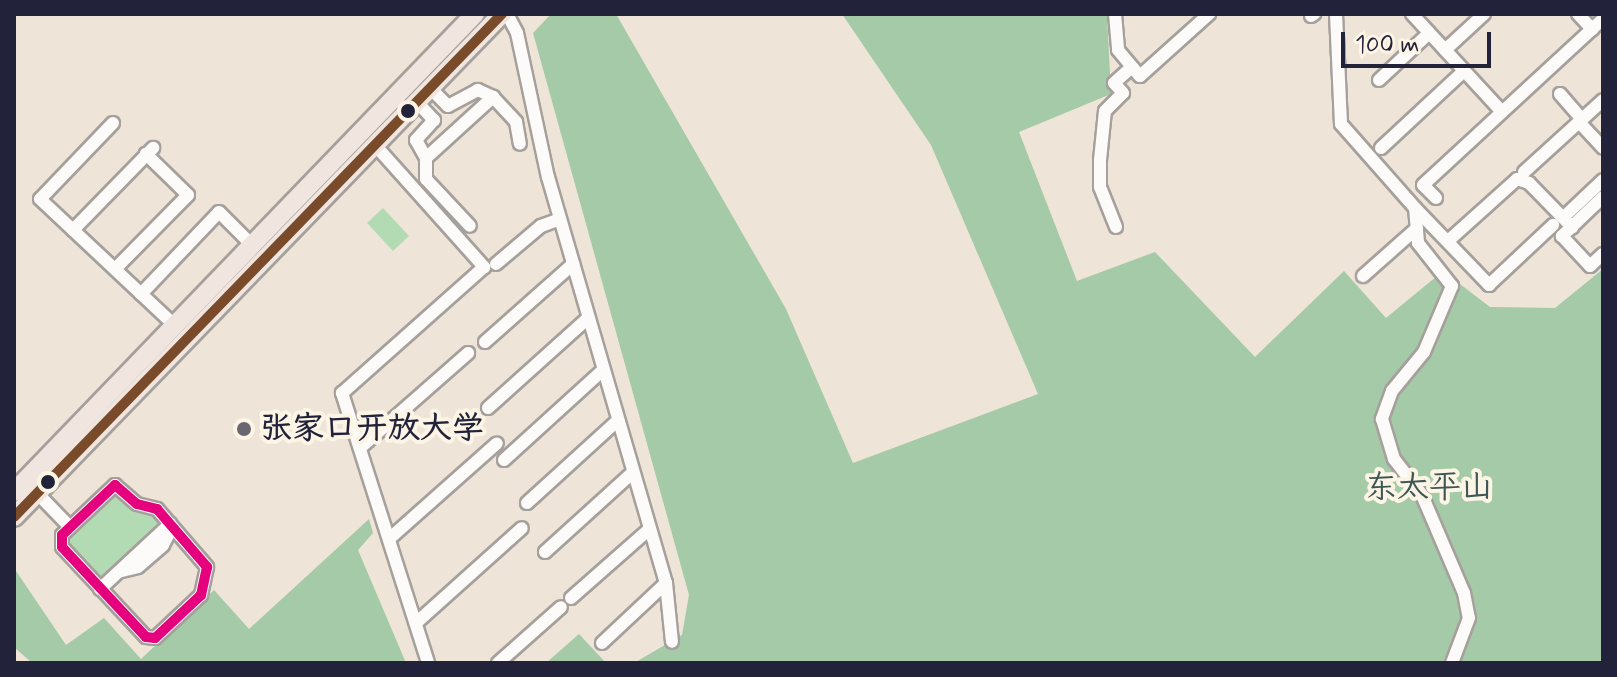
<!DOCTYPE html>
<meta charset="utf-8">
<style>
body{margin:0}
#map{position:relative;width:1617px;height:677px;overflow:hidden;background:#eee4d8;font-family:Mynerve,"LXGW WenKai TC",sans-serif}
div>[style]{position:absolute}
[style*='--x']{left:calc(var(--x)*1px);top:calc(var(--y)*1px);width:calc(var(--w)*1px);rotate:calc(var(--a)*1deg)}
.green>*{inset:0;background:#b2dbb4}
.forest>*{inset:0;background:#a4caa7}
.roads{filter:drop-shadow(2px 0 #a6a09c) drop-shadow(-2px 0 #a6a09c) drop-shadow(0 2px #a6a09c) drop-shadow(0 -2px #a6a09c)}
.minor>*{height:12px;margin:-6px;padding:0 6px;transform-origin:6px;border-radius:6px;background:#fcfbf9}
.primary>*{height:18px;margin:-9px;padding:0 9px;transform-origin:9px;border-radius:9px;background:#f0e6df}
.bus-1>*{height:10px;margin:-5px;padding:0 5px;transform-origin:5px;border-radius:5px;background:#7a4b2a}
.bus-2>*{height:10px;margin:-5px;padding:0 5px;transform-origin:5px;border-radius:5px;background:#e5007d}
.dots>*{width:22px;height:22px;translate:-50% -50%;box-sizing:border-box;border:4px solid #fcf5e5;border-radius:50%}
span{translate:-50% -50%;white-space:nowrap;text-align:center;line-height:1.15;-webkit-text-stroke:8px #fcf5e5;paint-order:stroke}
.poi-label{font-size:32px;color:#22223b;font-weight:700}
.left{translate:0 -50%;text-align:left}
.park-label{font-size:32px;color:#3e5756}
.frame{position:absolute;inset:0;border:16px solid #22223b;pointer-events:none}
.scale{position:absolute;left:1341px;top:32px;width:150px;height:36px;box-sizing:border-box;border:4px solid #22223b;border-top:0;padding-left:10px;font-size:24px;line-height:28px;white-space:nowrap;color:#22223b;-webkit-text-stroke:6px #fcf5e5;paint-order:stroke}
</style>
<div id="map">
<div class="green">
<div style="clip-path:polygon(383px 208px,409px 236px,393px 251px,367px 223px)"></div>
<div style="clip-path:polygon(119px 489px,164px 524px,99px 582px,66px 546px,67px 537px)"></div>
</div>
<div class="forest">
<div style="clip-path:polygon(551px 14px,616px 14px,786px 309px,853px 463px,1038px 394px,931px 145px,842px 14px,1107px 14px,1111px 94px,1019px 132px,1077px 281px,1155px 252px,1255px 357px,1344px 271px,1386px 318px,1437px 276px,1456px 281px,1490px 307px,1555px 308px,1603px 269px,1603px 663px,634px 663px,682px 635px,689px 595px,533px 33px)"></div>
<div style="clip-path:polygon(369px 519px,373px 533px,358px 550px,406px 663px,32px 663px,14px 647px,14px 568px,66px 645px,104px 618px,141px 659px,214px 590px,249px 629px)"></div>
<div style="clip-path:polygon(579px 634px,606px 663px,546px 663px)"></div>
</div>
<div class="roads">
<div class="minor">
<div style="--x:507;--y:14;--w:21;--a:62"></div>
<div style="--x:517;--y:33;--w:147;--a:77.9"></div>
<div style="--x:548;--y:177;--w:423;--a:73.8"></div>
<div style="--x:666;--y:583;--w:59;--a:84.2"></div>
<div style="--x:1115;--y:14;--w:36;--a:85"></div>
<div style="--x:1118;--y:50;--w:34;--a:50"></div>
<div style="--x:1140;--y:76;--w:93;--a:-41.9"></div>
<div style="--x:1336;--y:14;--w:110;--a:87.4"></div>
<div style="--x:1341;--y:124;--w:112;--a:48.6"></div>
<div style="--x:1415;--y:208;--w:35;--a:85"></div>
<div style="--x:1418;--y:243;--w:55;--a:51.7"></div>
<div style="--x:1452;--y:286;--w:72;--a:113"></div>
<div style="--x:1424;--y:352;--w:50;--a:129.4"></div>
<div style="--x:1392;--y:391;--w:30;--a:110"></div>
<div style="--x:1382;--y:419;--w:42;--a:73.3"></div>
<div style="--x:1394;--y:459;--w:46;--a:52.1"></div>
<div style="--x:1422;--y:495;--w:107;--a:66.8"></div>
<div style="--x:1464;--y:593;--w:25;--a:79"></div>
<div style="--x:1469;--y:618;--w:48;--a:110.7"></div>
<div style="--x:1412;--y:14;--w:133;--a:47.4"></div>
<div style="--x:1578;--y:14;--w:21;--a:47"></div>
<div style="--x:1311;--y:16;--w:4;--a:-34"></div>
<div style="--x:1445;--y:50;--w:53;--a:-42.7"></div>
<div style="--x:1379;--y:80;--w:69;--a:-43.2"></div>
<div style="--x:1560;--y:94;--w:33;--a:49"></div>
<div style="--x:493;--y:97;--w:34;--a:47"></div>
<div style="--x:516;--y:122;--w:22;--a:80"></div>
<div style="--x:417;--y:102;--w:25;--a:47"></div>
<div style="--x:434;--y:120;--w:27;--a:132"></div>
<div style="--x:416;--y:140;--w:21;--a:61"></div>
<div style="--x:426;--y:158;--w:91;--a:-42.3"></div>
<div style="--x:493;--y:97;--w:17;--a:-155"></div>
<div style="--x:478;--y:90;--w:34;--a:152"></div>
<div style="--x:448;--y:106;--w:25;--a:-135"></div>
<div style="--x:1579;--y:122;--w:35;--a:47"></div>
<div style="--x:113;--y:123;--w:105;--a:133.8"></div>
<div style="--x:40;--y:199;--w:184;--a:43.2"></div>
<div style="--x:375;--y:145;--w:164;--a:48.2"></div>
<div style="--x:484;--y:267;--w:190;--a:138.4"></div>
<div style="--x:342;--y:393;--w:283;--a:72.3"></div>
<div style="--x:1381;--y:148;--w:113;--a:-42.9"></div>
<div style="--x:426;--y:158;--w:21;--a:90"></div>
<div style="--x:426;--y:179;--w:64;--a:46.9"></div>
<div style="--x:1524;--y:172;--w:107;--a:-42.3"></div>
<div style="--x:1603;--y:197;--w:57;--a:136.4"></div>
<div style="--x:1562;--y:236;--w:41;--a:47"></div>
<div style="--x:1590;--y:266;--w:18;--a:-43"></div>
<div style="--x:1436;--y:198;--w:18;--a:-135"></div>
<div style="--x:1423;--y:185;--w:245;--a:-42.7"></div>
<div style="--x:1415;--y:208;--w:107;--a:46.1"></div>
<div style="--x:1489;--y:285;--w:88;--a:-43.2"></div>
<div style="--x:1568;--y:213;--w:48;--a:-43.3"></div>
<div style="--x:1116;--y:227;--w:43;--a:-111.8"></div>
<div style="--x:1100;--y:187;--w:27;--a:-90"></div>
<div style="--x:1100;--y:160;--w:49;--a:-84.2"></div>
<div style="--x:1105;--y:111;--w:25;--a:-45"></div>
<div style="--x:1123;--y:93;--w:13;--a:-132"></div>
<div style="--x:1114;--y:83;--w:24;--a:-42"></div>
<div style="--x:73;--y:230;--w:115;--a:-45.7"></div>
<div style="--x:1448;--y:241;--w:93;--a:-41.9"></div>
<div style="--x:1517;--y:179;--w:13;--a:18"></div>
<div style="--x:1529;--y:183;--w:62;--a:45.7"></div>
<div style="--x:496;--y:264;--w:59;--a:-40.2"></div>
<div style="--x:541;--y:226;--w:20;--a:-20"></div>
<div style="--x:115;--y:269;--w:104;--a:-45.4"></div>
<div style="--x:188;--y:195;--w:59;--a:-135.7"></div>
<div style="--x:1363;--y:276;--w:72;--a:-41.6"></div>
<div style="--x:141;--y:294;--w:113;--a:-46.4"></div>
<div style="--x:219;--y:212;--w:47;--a:45"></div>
<div style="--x:485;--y:342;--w:118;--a:-41.6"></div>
<div style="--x:488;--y:408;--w:135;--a:-42"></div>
<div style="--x:360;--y:448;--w:144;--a:-41.3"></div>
<div style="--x:504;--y:460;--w:134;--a:-42.3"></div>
<div style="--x:115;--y:485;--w:29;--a:41"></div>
<div style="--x:137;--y:504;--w:21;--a:14"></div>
<div style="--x:157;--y:509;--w:77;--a:49.2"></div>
<div style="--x:207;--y:567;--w:29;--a:102"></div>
<div style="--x:201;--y:595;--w:63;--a:136.9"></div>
<div style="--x:155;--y:638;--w:9;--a:-174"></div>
<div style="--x:146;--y:637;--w:123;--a:-133"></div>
<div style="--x:62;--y:547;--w:12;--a:-90"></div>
<div style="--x:62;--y:535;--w:73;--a:-43.3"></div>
<div style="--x:37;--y:493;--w:47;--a:45.9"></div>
<div style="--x:527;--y:503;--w:122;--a:-42.3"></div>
<div style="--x:389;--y:539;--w:144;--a:-41.6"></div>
<div style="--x:545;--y:552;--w:118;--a:-42.2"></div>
<div style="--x:122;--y:571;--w:16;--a:-14"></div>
<div style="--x:138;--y:567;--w:33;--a:-41"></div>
<div style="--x:163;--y:545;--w:20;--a:-63"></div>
<div style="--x:100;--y:589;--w:96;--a:-42.9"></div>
<div style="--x:571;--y:598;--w:103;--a:-41.4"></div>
<div style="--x:416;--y:623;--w:142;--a:-41.9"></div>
<div style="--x:602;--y:643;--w:88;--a:-43.2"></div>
<div style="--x:498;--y:663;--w:84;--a:-41.6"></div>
</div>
<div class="primary">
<div style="--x:14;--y:492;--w:664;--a:-46.04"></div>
<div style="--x:14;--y:517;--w:701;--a:-45.87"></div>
</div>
</div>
<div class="bus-1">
<div style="--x:14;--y:517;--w:701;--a:-45.87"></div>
</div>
<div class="bus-2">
<div style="--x:115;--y:485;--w:29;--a:41"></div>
<div style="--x:137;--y:504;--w:21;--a:14"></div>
<div style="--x:157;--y:509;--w:77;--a:49.2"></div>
<div style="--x:207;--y:567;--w:29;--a:102"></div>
<div style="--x:201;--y:595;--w:63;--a:136.9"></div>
<div style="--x:155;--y:638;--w:9;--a:-174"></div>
<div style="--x:146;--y:637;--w:123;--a:-133"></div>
<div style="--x:62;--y:547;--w:12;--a:-90"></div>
<div style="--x:62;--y:535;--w:73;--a:-43.3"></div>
</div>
<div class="dots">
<div style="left:408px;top:111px;background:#22223b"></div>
<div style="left:244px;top:429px;background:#696672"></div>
<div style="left:48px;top:482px;background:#22223b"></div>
</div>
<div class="poi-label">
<span class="left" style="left:260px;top:429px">张家口开放大学</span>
</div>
<div class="park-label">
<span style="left:1429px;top:488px">东太平山</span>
</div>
<div class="frame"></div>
<div class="scale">100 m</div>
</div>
